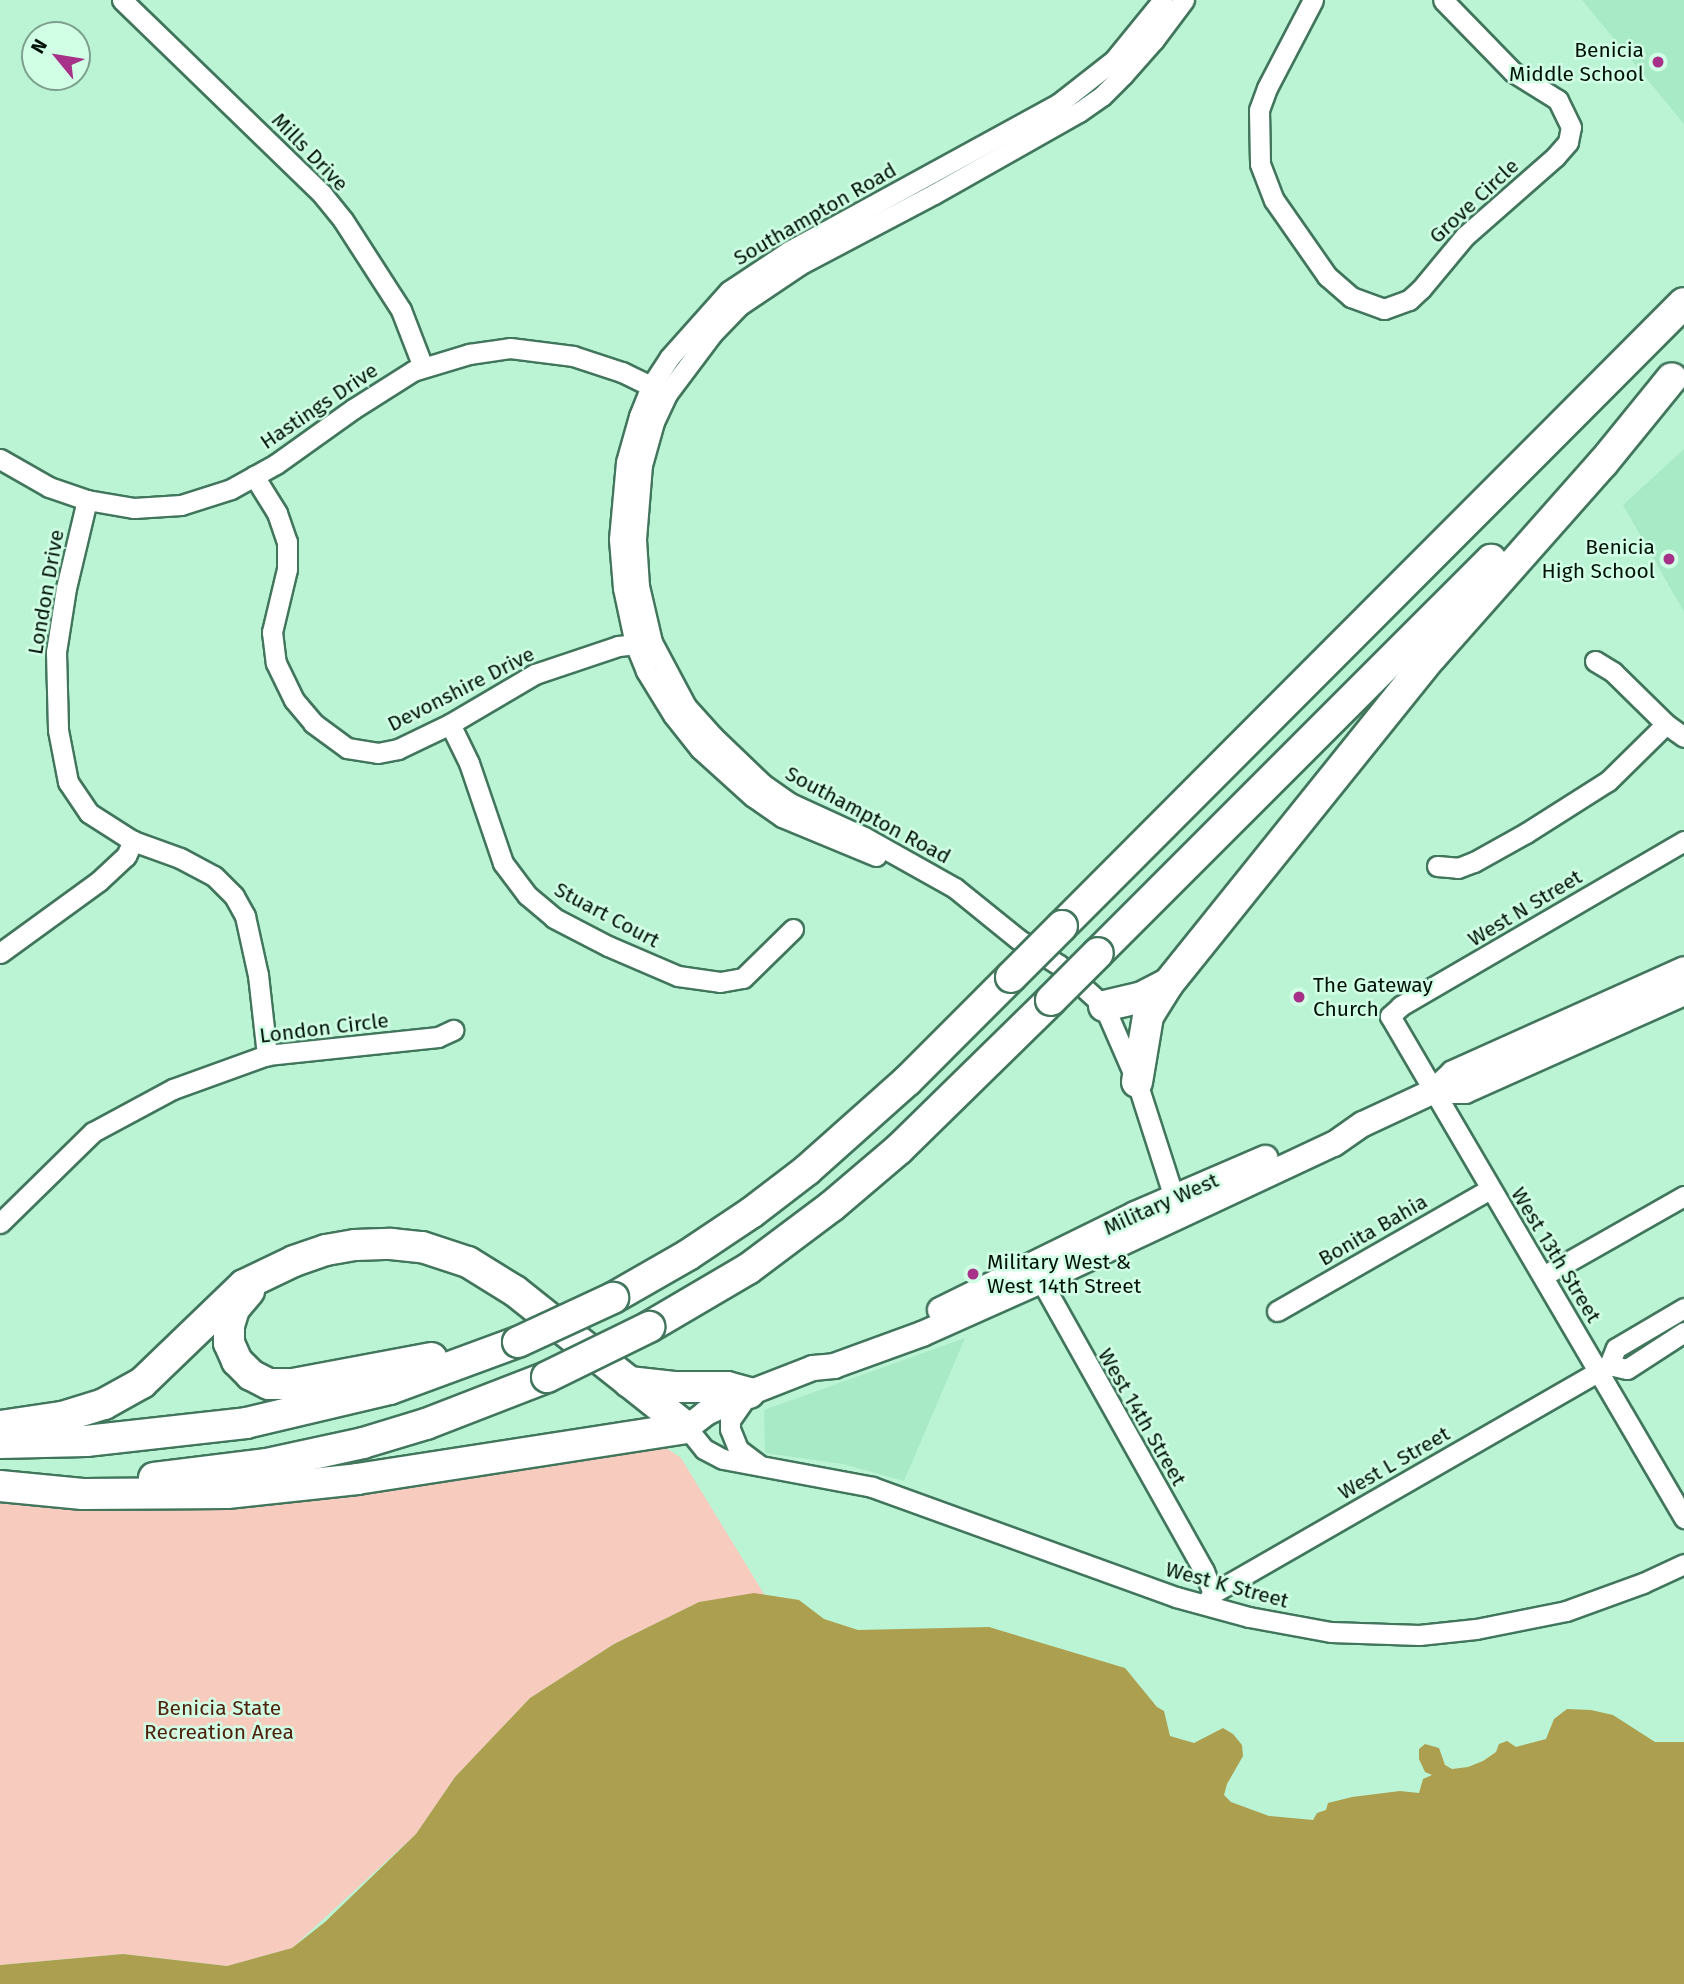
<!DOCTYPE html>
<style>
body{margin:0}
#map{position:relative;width:1684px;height:1984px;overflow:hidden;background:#bbf4d5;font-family:"Fira Sans",sans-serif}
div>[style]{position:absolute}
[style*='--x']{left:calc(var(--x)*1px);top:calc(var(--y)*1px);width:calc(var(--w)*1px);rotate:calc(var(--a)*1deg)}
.built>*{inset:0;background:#a8eac6}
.green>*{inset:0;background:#f7ccbe}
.water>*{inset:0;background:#ac9f50}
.roads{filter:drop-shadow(2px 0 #41765c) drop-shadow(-2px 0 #41765c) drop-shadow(0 2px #41765c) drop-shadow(0 -2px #41765c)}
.minor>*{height:19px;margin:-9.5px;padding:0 9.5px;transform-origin:9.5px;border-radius:9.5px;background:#fff}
.major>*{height:24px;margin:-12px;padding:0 12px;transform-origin:12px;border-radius:12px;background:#fff}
.highway>*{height:30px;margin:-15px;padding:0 15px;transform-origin:15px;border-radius:15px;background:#fff}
.bridges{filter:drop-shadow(2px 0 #41765c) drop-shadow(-2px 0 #41765c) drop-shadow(0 2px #41765c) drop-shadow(0 -2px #41765c)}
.highway-bridge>*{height:30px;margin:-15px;padding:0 15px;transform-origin:15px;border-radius:15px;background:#fff}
.dots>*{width:19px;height:19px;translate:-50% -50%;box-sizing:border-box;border:4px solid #d1ffe5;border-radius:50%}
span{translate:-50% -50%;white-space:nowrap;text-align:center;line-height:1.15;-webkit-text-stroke:5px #d1ffe5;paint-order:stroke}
.poi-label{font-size:21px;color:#001107}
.right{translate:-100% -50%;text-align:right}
.left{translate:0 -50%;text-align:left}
.street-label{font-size:21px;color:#001107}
.park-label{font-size:21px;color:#52210e}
.north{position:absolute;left:21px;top:21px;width:70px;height:70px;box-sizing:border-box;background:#d1ffe5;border:2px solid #7da08c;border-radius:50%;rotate:300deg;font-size:19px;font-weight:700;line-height:28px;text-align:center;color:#001107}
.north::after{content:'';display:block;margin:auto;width:24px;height:32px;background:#a73088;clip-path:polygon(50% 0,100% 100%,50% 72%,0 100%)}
</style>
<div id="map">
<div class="built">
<div style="clip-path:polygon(1582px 0,1684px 0,1684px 124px)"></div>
<div style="clip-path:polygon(1684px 449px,1684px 612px,1623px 505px)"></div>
<div style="clip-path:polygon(965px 1338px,904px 1481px,843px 1464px,765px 1453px,764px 1410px)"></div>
</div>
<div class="green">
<div style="clip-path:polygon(665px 1447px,681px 1458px,764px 1594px,699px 1602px,614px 1644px,530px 1698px,455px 1777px,416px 1834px,292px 1948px,227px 1966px,123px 1954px,0 1965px,0 1491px,446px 1478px)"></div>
</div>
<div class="water">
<div style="clip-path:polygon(754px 1593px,799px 1600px,824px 1619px,858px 1630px,989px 1627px,1125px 1668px,1157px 1707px,1164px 1711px,1170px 1736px,1194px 1743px,1223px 1728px,1233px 1734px,1242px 1745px,1243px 1756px,1227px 1784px,1224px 1795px,1231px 1802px,1269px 1816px,1313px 1820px,1317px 1813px,1326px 1810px,1328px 1803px,1352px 1797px,1400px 1791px,1419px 1793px,1423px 1779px,1432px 1775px,1425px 1772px,1419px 1759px,1419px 1749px,1425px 1744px,1439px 1748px,1445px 1765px,1452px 1769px,1468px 1767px,1483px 1761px,1496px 1752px,1499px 1744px,1507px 1741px,1516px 1747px,1546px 1739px,1554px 1719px,1567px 1709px,1591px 1710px,1613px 1715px,1655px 1742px,1684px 1742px,1684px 1984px,0 1984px,0 1965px,123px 1954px,227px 1966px,292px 1948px,325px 1922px,416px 1834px,455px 1777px,530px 1698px,614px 1644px,699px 1602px)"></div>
</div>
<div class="roads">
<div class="minor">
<div style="--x:122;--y:0;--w:279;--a:44.1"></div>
<div style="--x:322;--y:194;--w:33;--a:51"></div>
<div style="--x:343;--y:220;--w:107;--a:57.2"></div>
<div style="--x:401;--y:310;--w:61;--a:68.9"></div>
<div style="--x:1313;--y:0;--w:99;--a:117.6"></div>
<div style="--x:1267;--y:88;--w:23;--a:110"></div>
<div style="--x:1259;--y:110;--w:54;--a:88.9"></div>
<div style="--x:1260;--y:164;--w:39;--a:69"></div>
<div style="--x:1274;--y:200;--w:93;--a:55.1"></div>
<div style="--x:1327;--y:276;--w:32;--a:41"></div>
<div style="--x:1351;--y:297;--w:35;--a:20"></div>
<div style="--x:1384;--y:309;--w:27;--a:-20"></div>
<div style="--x:1409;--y:300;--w:16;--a:-43"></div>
<div style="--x:1421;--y:289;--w:69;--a:-50.3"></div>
<div style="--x:1465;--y:236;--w:120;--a:-41.3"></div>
<div style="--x:1555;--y:157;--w:20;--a:-49"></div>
<div style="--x:1568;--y:142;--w:15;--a:-79"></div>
<div style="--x:1571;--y:127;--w:30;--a:-116"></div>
<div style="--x:1558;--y:100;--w:53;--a:-148.1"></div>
<div style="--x:1513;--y:72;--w:100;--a:-134.2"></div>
<div style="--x:0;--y:459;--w:56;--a:29.7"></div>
<div style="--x:49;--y:487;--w:40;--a:18.9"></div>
<div style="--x:87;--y:500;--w:48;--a:9.7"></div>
<div style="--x:134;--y:508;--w:47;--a:-3.7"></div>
<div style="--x:181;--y:505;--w:52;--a:-17.7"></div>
<div style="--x:231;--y:489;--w:51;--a:-29.1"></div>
<div style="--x:276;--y:464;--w:95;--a:-35.5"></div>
<div style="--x:353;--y:409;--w:71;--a:-32.3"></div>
<div style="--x:413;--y:371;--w:59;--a:-16.9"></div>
<div style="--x:469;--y:354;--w:41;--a:-8.3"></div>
<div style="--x:510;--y:348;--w:64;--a:7.2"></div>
<div style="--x:573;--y:356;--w:52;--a:18.1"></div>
<div style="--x:622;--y:372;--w:43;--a:26"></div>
<div style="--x:254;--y:476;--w:44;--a:58.1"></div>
<div style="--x:277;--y:513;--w:31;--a:71"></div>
<div style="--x:287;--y:542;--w:27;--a:90"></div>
<div style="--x:287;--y:569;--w:65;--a:103.4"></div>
<div style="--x:272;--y:632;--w:31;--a:83"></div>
<div style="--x:276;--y:663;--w:41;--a:64.1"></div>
<div style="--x:294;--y:700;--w:30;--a:50"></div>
<div style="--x:313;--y:723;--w:42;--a:36.3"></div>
<div style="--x:347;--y:748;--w:31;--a:9"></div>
<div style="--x:378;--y:753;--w:20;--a:-11"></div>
<div style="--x:398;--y:749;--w:58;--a:-25.7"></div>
<div style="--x:450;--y:724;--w:99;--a:-30.5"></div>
<div style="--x:535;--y:674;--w:88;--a:-18.6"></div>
<div style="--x:618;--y:646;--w:29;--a:-6"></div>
<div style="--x:87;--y:500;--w:90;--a:103.4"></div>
<div style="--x:66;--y:588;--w:65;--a:98.9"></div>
<div style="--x:56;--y:652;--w:78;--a:88.5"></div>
<div style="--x:58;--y:730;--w:53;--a:79.1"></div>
<div style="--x:68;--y:782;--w:37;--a:56"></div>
<div style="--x:89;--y:813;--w:52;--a:32.5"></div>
<div style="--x:133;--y:841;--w:50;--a:19.9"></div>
<div style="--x:180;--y:858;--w:38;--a:28"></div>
<div style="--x:214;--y:876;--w:28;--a:45"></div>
<div style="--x:234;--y:896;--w:23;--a:61"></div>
<div style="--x:245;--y:916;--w:60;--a:77.6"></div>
<div style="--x:258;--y:975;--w:81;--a:83.6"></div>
<div style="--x:1595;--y:661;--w:21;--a:31"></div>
<div style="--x:1613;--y:672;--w:74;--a:44.5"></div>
<div style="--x:1666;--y:724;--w:22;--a:36"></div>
<div style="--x:450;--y:724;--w:43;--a:64"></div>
<div style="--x:469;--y:763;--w:106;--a:71.2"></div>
<div style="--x:503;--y:863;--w:40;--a:53"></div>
<div style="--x:527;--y:895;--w:35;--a:40"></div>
<div style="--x:554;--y:918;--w:61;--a:27.4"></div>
<div style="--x:608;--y:946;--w:76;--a:23.2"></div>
<div style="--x:678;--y:976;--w:42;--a:8.1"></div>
<div style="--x:720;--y:982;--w:23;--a:-10"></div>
<div style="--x:743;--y:978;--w:70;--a:-44.4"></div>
<div style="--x:1684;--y:841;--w:328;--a:149.8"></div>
<div style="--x:1401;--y:1006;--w:15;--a:138"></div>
<div style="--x:1390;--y:1016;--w:582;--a:59.64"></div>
<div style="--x:876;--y:856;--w:102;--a:-157.5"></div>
<div style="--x:782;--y:817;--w:35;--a:-145"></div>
<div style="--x:753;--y:797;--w:72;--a:-137.8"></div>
<div style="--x:700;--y:749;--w:43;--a:-128.5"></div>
<div style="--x:673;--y:715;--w:52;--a:-121.5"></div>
<div style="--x:646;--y:671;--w:29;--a:-112"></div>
<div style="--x:635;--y:644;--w:57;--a:-102.1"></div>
<div style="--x:623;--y:588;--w:49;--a:-94.7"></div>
<div style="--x:619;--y:539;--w:77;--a:-84.8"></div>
<div style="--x:626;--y:462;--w:48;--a:-74.2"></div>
<div style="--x:639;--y:416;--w:32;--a:-68"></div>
<div style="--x:651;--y:386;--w:33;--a:-57"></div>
<div style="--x:669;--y:358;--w:90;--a:-48.2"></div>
<div style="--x:729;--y:291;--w:72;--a:-33.7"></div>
<div style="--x:789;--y:251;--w:307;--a:-28.7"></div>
<div style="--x:1058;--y:104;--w:71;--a:-38.2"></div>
<div style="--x:1114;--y:60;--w:77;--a:-50.8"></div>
<div style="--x:1437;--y:866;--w:21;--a:5"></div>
<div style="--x:1458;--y:868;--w:17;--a:-21"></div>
<div style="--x:1474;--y:862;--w:60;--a:-29.1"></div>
<div style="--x:1526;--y:833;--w:97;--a:-32.4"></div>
<div style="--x:1608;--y:781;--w:81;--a:-44.5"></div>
<div style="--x:0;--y:953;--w:122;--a:-36"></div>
<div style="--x:99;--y:881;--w:37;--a:-43"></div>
<div style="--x:126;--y:856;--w:17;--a:-65"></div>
<div style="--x:1178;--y:1210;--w:134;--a:-107.8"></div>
<div style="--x:1137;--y:1082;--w:83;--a:-113.5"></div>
<div style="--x:1104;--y:1006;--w:61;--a:-137.7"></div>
<div style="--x:1059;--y:965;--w:49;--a:-147.6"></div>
<div style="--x:1018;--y:939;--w:81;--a:-141"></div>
<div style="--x:955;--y:888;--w:104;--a:-150.7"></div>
<div style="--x:864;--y:837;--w:81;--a:-155.3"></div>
<div style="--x:790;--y:803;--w:33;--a:-145"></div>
<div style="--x:763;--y:784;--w:69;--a:-136.2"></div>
<div style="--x:713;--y:736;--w:40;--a:-132"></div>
<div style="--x:686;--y:706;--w:72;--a:-118"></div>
<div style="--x:652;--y:642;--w:57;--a:-103.1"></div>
<div style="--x:639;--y:586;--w:47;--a:-93.7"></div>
<div style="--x:636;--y:539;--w:74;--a:-85.4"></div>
<div style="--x:642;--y:465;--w:45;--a:-74.4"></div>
<div style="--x:654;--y:422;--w:31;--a:-65"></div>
<div style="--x:667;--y:394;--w:75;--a:-53.1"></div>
<div style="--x:712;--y:334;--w:40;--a:-46"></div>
<div style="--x:740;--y:305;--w:73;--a:-33.9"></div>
<div style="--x:801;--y:264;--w:150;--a:-27.8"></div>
<div style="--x:934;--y:194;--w:167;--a:-29.5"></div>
<div style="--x:1079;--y:112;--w:28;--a:-35"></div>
<div style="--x:1102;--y:96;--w:30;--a:-45"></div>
<div style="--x:1123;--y:75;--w:47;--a:-48.5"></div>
<div style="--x:1154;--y:40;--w:50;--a:-53.1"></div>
<div style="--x:0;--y:1223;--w:130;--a:-44.4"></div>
<div style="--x:93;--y:1132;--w:91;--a:-28.3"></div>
<div style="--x:173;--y:1089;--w:100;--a:-19.9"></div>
<div style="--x:267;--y:1055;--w:172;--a:-6"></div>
<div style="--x:438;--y:1037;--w:17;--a:-25"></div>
<div style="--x:1034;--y:1268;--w:347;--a:60.7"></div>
<div style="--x:1204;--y:1571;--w:24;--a:68"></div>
<div style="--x:1543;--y:1276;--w:162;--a:-29.6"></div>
<div style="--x:1277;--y:1311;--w:245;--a:-29.8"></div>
<div style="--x:1609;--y:1365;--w:18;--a:13"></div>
<div style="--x:1627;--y:1369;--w:68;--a:-33"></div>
<div style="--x:749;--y:1393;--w:33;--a:125"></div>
<div style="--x:730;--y:1420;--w:9;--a:90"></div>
<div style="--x:730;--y:1429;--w:22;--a:68"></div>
<div style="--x:738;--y:1449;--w:25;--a:37"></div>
<div style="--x:687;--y:1428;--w:27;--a:51"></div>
<div style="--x:704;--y:1449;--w:21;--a:28"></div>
<div style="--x:723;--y:1459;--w:152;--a:10.6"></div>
<div style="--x:872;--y:1487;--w:323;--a:19.9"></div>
<div style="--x:1176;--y:1597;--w:76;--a:15.3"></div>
<div style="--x:1249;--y:1617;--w:83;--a:10.4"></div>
<div style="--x:1331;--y:1632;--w:88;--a:2"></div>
<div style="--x:1419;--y:1635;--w:57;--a:-6"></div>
<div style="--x:1476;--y:1629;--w:92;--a:-11.3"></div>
<div style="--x:1566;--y:1611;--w:82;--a:-20"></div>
<div style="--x:1643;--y:1583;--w:45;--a:-24.9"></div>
<div style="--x:1205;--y:1604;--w:14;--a:-54"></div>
<div style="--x:1213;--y:1593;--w:457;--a:-29.9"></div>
<div style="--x:1609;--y:1365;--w:18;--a:-68"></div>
<div style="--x:1616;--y:1348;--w:79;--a:-30.5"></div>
</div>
<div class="major">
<div style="--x:1434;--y:1091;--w:31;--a:0"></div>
<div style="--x:1465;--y:1091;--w:240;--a:-24.1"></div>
<div style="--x:940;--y:1310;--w:217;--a:-26.2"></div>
<div style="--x:1135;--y:1214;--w:142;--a:-23.3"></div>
<div style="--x:687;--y:1428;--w:24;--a:-38"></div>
<div style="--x:706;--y:1413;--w:47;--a:-24.9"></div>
<div style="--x:749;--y:1393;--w:69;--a:-21.3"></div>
<div style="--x:813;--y:1368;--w:21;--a:-5"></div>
<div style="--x:834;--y:1366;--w:94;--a:-20"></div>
<div style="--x:922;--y:1334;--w:130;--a:-24"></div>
<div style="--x:1041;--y:1281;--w:323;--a:-25.1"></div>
<div style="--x:1334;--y:1144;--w:35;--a:-35"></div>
<div style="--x:1363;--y:1124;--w:78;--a:-24.9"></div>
<div style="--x:1434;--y:1091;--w:26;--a:-43"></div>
<div style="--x:1453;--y:1073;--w:253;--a:-24.2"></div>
</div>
<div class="highway">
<div style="--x:1062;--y:926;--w:880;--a:-45.05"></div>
<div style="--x:1098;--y:953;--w:556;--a:-45"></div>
<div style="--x:1104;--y:1006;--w:37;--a:-13"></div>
<div style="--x:1140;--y:998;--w:31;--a:-27"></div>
<div style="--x:1137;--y:1082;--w:67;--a:-80.5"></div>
<div style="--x:1148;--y:1016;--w:38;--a:-58"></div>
<div style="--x:1168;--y:984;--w:421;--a:-51.2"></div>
<div style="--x:1432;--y:656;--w:258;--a:-48.5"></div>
<div style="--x:1603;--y:463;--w:109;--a:-50.9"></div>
<div style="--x:249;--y:1291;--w:23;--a:130"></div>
<div style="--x:234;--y:1309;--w:17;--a:107"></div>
<div style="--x:229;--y:1325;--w:18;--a:90"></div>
<div style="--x:229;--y:1343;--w:20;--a:66"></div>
<div style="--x:237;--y:1361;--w:20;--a:45"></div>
<div style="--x:251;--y:1375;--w:20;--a:27"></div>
<div style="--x:269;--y:1384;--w:24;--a:0"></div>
<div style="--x:293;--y:1384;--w:141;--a:-10.6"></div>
<div style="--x:613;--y:1298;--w:86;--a:-29.8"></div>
<div style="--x:688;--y:1255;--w:76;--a:-33.7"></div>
<div style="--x:751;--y:1213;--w:71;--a:-37.5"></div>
<div style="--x:807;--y:1170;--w:134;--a:-41.7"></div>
<div style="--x:907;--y:1081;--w:147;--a:-45"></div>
<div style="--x:649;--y:1327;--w:115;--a:-30.4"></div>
<div style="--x:748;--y:1269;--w:105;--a:-36.9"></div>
<div style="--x:832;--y:1206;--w:88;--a:-40.4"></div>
<div style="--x:899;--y:1149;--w:213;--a:-44.4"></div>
<div style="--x:629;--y:1382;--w:45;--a:6.3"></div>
<div style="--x:674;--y:1387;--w:53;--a:0"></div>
<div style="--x:727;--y:1387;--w:23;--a:15"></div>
<div style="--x:0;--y:1426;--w:63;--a:-8.3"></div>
<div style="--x:62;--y:1417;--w:44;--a:-17.2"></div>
<div style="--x:104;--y:1404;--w:43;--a:-28.9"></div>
<div style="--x:142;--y:1383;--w:141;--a:-43.9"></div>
<div style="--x:244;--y:1285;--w:55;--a:-25.6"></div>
<div style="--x:294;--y:1261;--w:34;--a:-19"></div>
<div style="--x:326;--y:1250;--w:29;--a:-10"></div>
<div style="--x:355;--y:1245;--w:36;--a:-2"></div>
<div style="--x:391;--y:1244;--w:31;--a:6"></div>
<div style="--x:422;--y:1247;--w:48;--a:18.1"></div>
<div style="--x:468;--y:1262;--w:55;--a:31.7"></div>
<div style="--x:515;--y:1291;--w:220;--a:38.5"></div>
<div style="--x:0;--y:1443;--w:86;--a:-1.3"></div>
<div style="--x:86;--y:1441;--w:161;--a:-6.4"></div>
<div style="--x:246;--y:1423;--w:148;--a:-13.3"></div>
<div style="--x:390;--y:1389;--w:136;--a:-20.2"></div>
<div style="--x:154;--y:1478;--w:114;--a:-7.1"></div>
<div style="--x:267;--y:1464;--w:98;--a:-12.3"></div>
<div style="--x:363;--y:1443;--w:66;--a:-16.8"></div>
<div style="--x:426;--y:1424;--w:130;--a:-21.2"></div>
<div style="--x:0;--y:1486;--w:83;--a:5.5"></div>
<div style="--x:83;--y:1494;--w:144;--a:-0.4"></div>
<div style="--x:227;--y:1493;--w:131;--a:-6.1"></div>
<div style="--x:357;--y:1479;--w:334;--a:-8.8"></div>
</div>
</div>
<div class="bridges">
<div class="highway-bridge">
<div style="--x:1011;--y:977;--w:72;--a:-45"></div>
<div style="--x:1051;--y:1000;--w:66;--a:-45"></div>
<div style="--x:518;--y:1342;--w:105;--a:-24.9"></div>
<div style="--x:547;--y:1377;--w:114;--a:-26.1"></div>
</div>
</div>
<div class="dots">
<div style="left:1658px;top:62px;background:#a73088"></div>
<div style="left:1669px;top:559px;background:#a73088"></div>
<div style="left:1299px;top:997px;background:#a73088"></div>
<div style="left:973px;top:1274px;background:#a73088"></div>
</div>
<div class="poi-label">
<span class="right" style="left:1644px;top:62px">Benicia<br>Middle School</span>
<span class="right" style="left:1655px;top:559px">Benicia<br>High School</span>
<span class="left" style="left:1313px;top:997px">The Gateway<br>Church</span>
<span class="left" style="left:987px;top:1274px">Military West &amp;<br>West 14th Street</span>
</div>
<div class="street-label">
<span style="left:310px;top:152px;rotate:46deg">Mills Drive</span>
<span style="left:1474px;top:201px;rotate:-43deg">Grove Circle</span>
<span style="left:815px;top:214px;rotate:-30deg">Southampton Road</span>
<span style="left:319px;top:406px;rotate:-34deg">Hastings Drive</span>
<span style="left:46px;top:592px;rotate:-80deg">London Drive</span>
<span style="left:461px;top:689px;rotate:-27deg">Devonshire Drive</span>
<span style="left:868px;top:815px;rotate:28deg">Southampton Road</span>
<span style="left:1525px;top:908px;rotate:-31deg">West N Street</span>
<span style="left:607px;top:915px;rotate:28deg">Stuart Court</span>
<span style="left:324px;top:1028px;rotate:-7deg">London Circle</span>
<span style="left:1161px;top:1204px;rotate:-24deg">Military West</span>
<span style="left:1373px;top:1230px;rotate:-30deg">Bonita Bahia</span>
<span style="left:1556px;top:1255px;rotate:59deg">West 13th Street</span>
<span style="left:1142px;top:1417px;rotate:60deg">West 14th Street</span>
<span style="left:1394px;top:1463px;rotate:-30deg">West L Street</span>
<span style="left:1227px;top:1585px;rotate:15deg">West K Street</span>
</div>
<div class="park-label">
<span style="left:219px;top:1720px">Benicia State<br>Recreation Area</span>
</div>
<div class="north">N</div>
</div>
